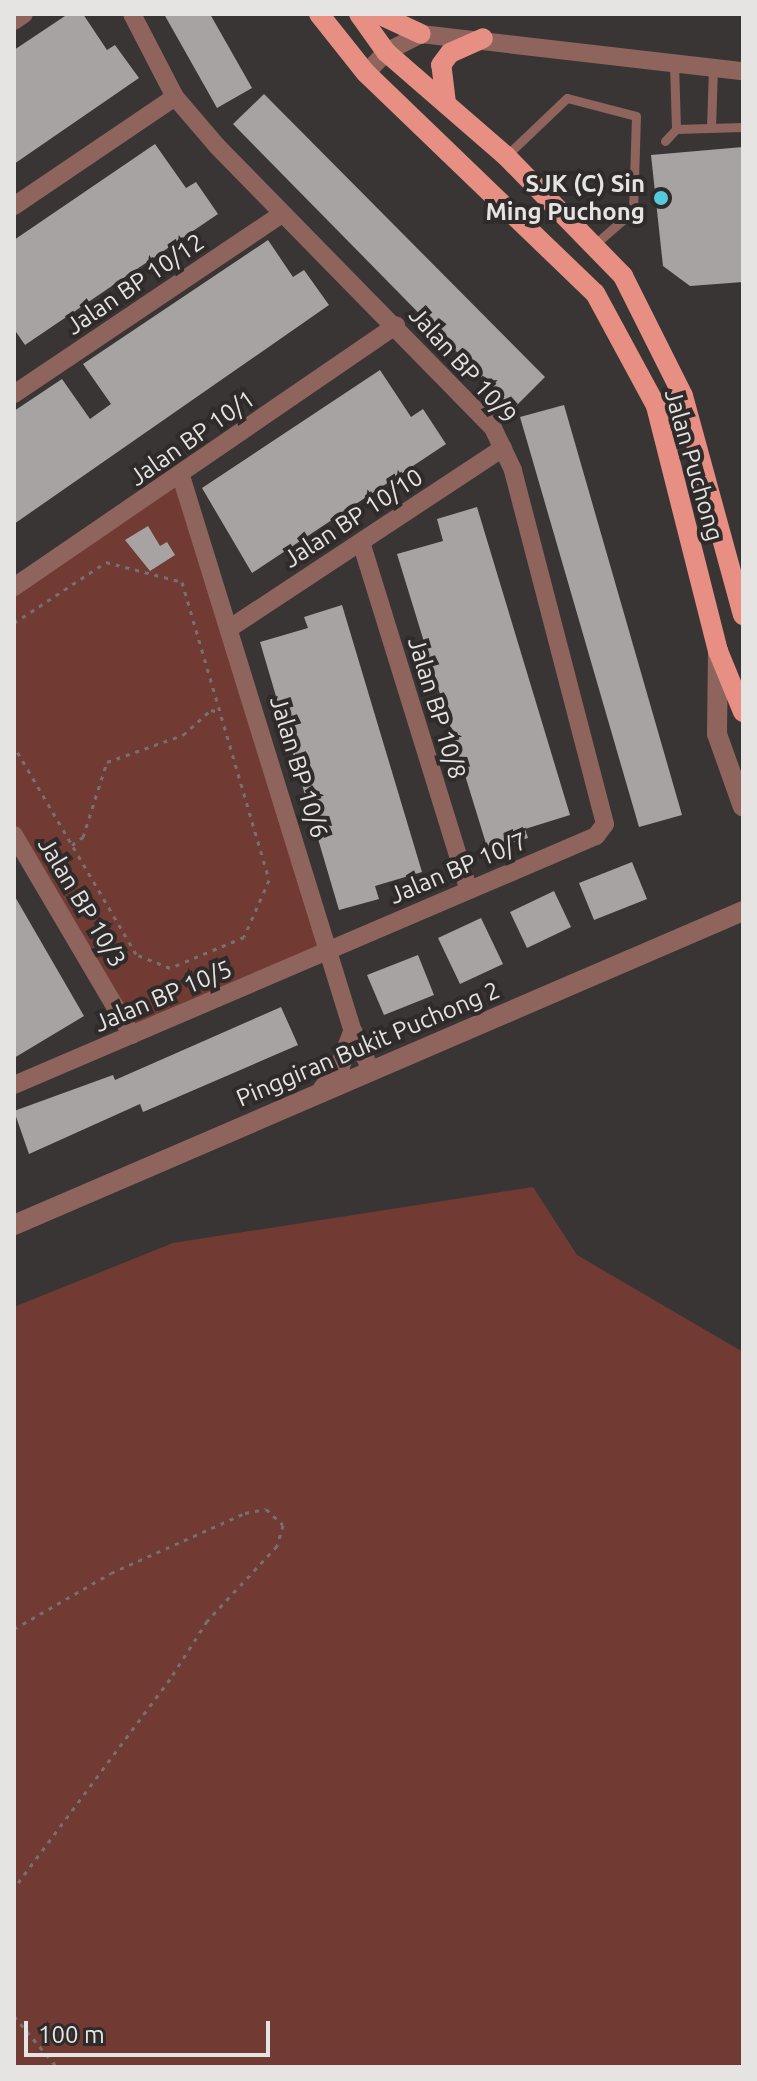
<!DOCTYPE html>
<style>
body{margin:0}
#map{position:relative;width:757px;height:2081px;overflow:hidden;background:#393535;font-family:Ubuntu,sans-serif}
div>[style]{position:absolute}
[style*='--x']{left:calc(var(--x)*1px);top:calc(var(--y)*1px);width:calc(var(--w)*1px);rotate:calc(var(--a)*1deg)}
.green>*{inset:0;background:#713b33}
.building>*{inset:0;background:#a7a3a2}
.path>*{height:3px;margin-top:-1.5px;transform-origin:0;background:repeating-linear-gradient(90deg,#747170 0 4px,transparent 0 10px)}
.service>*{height:9px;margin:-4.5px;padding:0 4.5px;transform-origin:4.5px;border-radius:4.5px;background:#8f645d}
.minor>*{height:18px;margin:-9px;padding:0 9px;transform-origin:9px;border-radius:9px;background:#8f645d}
.tertiary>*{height:20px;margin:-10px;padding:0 10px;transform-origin:10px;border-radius:10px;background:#8f645d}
.primary>*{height:20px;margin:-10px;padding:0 10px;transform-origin:10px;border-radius:10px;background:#e68f82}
.dots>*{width:22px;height:22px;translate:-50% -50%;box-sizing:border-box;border:4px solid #2f2b2b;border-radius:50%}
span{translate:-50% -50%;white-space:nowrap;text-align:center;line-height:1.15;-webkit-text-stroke:8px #2f2b2b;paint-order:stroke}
.poi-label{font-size:24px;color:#e6e4e3;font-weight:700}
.right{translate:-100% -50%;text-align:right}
.street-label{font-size:24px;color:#e6e4e3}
.frame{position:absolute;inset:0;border:16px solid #e6e4e3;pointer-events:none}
.scale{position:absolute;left:24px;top:2021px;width:246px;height:36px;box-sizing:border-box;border:4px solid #e6e4e3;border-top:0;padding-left:10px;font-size:24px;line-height:28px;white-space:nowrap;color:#e6e4e3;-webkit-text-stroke:6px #2f2b2b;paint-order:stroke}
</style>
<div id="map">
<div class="green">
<div style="clip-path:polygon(181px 476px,331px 950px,132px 1035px,14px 835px,14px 587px)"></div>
<div style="clip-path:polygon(533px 1187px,577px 1255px,743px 1352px,743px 2062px,738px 2067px,14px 2067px,14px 1307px,173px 1243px)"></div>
</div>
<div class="building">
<div style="clip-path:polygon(68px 14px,83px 14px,107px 50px,115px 45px,139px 78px,14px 164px,14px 50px)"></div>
<div style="clip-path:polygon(164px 14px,210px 14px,252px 88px,217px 108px)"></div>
<div style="clip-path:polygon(264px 94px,545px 377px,513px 409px,233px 124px)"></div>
<div style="clip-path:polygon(155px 144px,186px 188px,196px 182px,218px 214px,25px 345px,14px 329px,14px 240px)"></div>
<div style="clip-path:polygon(743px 147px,743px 282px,690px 286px,663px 266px,651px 155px)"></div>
<div style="clip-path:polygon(268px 240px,293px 277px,304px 270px,329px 305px,14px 524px,14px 411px,62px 379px,90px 419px,111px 404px,83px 364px)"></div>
<div style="clip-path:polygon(380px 370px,411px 417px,423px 409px,446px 444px,252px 573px,202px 488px)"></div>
<div style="clip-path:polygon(564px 405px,682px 815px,639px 827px,520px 417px)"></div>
<div style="clip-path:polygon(477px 507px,570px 815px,525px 829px,528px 838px,488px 850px,397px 554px,443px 541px,437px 519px)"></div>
<div style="clip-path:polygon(148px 526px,160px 546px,167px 542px,175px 555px,150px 571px,125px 540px)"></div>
<div style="clip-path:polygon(342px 605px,422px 872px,375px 886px,379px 899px,339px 910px,260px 642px,308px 628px,304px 617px)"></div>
<div style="clip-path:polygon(632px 862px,647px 899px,594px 920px,579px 883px)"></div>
<div style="clip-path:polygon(554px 891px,571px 927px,527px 948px,510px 912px)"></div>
<div style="clip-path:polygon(14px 895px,84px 1016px,14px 1058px)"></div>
<div style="clip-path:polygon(481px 918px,503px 964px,460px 984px,438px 938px)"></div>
<div style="clip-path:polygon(418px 955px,434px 995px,384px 1015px,367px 975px)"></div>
<div style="clip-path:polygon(281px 1007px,298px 1045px,143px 1112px,140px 1104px,29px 1154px,14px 1111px,113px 1075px,115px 1080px)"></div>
</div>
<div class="path">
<div style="--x:14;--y:623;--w:110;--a:-33.5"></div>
<div style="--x:106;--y:562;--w:79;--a:14.7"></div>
<div style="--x:182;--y:582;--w:310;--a:73.7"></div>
<div style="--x:269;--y:880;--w:62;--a:113.7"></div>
<div style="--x:244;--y:937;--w:80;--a:157.3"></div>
<div style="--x:170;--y:968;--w:37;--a:-158"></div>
<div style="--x:136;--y:954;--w:241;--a:-120.4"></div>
<div style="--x:72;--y:845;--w:14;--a:-36"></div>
<div style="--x:83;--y:837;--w:79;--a:-72.3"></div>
<div style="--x:107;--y:762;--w:81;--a:-19.6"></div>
<div style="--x:183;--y:735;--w:38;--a:-42"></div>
<div style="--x:211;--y:710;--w:9;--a:13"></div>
<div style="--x:14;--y:1629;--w:112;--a:-30"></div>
<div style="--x:111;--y:1573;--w:147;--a:-24.1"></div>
<div style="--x:245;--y:1513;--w:21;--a:-11"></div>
<div style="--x:266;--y:1509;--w:23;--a:43"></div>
<div style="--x:283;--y:1525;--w:22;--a:106"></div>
<div style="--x:277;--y:1546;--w:103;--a:133"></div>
<div style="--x:207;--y:1621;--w:69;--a:122.5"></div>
<div style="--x:170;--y:1679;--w:261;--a:126.7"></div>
<div style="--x:14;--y:2016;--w:67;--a:49.9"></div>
</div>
<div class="service">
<div style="--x:674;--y:64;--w:65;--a:88.2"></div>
<div style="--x:711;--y:128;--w:59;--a:-88.1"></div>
<div style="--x:665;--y:141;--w:16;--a:-47"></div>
<div style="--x:676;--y:129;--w:67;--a:-1.7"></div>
<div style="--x:506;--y:156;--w:84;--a:-43.6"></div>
<div style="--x:567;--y:98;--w:71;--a:14.6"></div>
<div style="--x:636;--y:116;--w:95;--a:91.8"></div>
<div style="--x:633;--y:211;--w:52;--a:138.9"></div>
</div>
<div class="minor">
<div style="--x:14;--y:21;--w:12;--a:-35"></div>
<div style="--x:366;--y:73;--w:29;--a:-46"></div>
<div style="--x:386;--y:52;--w:39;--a:-27"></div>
<div style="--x:421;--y:34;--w:324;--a:6.6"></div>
<div style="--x:14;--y:206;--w:194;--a:-34.1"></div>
<div style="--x:14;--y:394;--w:323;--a:-33.9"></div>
<div style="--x:181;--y:476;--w:582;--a:72.81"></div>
<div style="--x:353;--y:1032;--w:42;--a:64.7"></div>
<div style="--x:361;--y:542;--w:362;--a:72.8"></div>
<div style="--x:14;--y:587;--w:463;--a:-34.4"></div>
<div style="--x:230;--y:628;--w:327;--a:-33.4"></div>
<div style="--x:14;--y:835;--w:232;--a:59.5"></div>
<div style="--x:14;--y:1085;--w:633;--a:-23.16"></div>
<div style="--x:596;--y:836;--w:15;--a:-53"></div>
<div style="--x:605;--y:824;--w:366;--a:-104.6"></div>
<div style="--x:513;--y:470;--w:47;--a:-115.5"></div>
<div style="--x:493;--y:428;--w:395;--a:-134.4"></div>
<div style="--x:217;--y:146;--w:65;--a:-130.6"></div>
<div style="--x:175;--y:97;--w:93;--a:-117.4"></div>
</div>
<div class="tertiary">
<div style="--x:718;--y:651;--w:83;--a:90.7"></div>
<div style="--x:717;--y:734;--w:77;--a:70.4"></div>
<div style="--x:322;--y:1090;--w:30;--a:-53"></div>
<div style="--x:340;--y:1066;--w:36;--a:-69"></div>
<div style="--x:14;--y:1225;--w:794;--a:-23.3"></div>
</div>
<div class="primary">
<div style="--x:319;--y:14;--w:75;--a:51.5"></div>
<div style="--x:366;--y:73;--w:318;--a:43.9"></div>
<div style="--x:595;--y:293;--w:128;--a:61.6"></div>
<div style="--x:656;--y:406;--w:253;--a:75.8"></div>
<div style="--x:718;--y:651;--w:66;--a:67.7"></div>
<div style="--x:359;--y:14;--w:47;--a:54.6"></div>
<div style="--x:386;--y:52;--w:159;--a:40.9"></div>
<div style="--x:506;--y:156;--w:168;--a:45.7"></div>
<div style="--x:623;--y:276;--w:134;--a:63.4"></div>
<div style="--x:683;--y:396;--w:227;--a:74.7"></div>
<div style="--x:378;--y:14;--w:47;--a:24.9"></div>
<div style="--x:446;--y:103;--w:38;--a:-97"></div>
<div style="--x:441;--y:65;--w:15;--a:-53"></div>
<div style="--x:450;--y:53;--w:36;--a:-24"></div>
</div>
<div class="dots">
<div style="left:661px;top:198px;background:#54cadd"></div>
</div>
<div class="poi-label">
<span class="right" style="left:645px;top:198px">SJK (C) Sin<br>Ming Puchong</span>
</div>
<div class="street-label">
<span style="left:135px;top:284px;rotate:-34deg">Jalan BP 10/12</span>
<span style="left:463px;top:365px;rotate:48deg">Jalan BP 10/9</span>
<span style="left:192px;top:438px;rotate:-35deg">Jalan BP 10/1</span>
<span style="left:694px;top:465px;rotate:74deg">Jalan Puchong</span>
<span style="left:353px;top:518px;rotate:-33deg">Jalan BP 10/10</span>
<span style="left:437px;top:708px;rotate:73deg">Jalan BP 10/8</span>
<span style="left:299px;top:767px;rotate:73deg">Jalan BP 10/6</span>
<span style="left:458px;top:868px;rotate:-23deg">Jalan BP 10/7</span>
<span style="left:82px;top:902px;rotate:59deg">Jalan BP 10/3</span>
<span style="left:163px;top:996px;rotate:-23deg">Jalan BP 10/5</span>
<span style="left:368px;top:1044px;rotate:-23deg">Pinggiran Bukit Puchong 2</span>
</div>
<div class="frame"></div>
<div class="scale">100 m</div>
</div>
